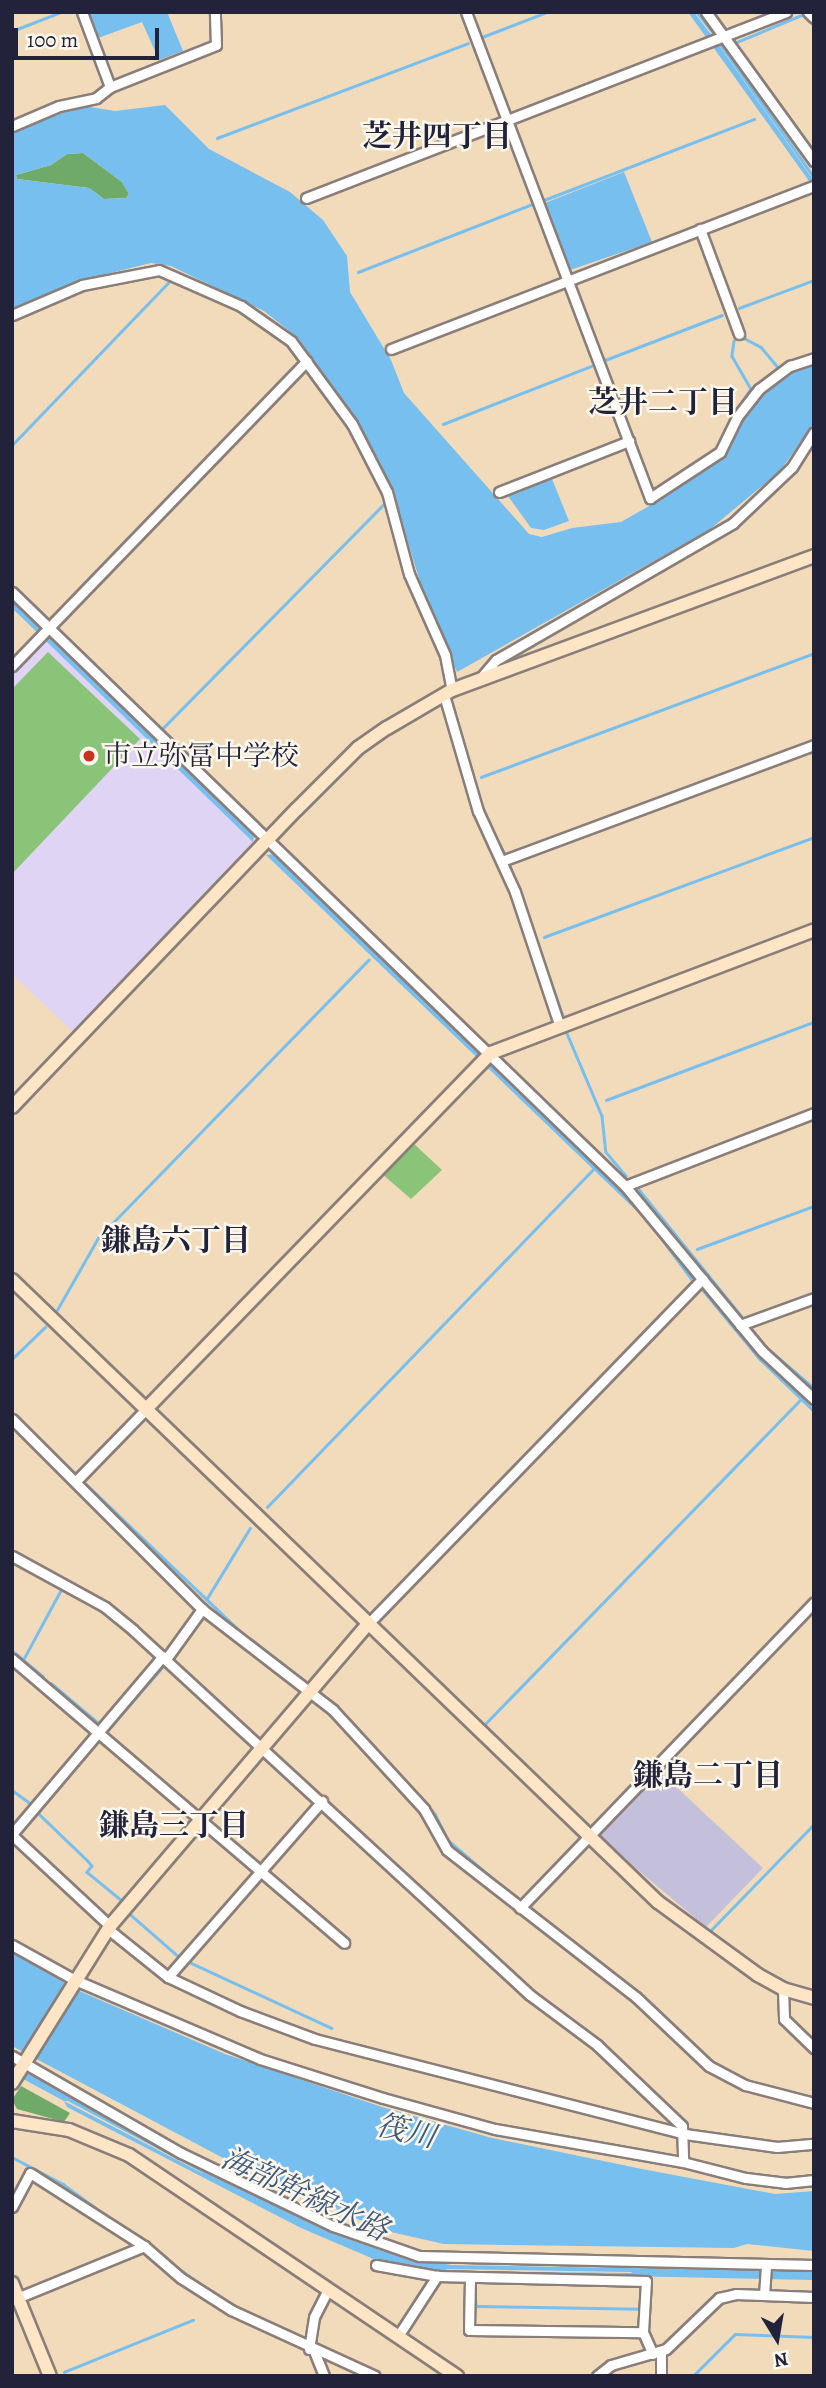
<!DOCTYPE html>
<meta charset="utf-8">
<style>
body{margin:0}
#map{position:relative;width:826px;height:2388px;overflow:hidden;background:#f1dbba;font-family:Alegreya,"Noto Serif JP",serif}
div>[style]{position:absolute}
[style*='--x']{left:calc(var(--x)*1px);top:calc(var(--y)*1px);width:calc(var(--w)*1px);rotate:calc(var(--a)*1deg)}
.built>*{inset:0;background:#e0d4f4}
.industrial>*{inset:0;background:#c4c0db}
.green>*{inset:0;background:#8ac478}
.forest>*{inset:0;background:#6faa68}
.water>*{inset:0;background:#77bfef}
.stream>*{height:2.5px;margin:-1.25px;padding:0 1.25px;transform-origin:1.25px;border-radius:1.25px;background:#77bfef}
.roads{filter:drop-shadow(2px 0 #8a7e7a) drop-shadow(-2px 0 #8a7e7a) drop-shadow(0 2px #8a7e7a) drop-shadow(0 -2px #8a7e7a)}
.street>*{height:9px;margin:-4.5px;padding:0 4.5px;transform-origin:4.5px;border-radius:4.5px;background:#fff}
.secondary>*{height:12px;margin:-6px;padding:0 6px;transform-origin:6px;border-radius:6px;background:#fde5c5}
.dots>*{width:19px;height:19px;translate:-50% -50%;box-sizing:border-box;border:4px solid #fbf7ec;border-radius:50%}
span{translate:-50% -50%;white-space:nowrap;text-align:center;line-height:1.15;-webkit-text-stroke:5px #fbf7ec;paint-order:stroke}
.poi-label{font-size:28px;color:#22223b}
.left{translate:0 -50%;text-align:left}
.neighbourhood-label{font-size:30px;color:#22223b;font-weight:700}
.water-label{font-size:30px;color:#40597a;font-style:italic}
.frame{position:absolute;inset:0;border:14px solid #22223b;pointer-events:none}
.north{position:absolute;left:742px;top:2304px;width:70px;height:70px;-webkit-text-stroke:5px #fbf7ec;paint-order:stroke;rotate:169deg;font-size:19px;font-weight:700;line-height:28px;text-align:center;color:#22223b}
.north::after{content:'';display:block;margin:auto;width:24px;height:32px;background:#22223b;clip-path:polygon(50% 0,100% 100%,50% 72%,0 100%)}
.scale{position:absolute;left:14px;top:28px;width:145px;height:32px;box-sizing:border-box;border:4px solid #22223b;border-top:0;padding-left:9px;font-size:21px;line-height:24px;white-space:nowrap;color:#22223b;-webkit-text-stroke:5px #fbf7ec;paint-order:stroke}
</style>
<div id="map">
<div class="built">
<div style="clip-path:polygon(44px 638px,253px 842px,73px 1032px,12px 974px,12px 671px)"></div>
</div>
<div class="industrial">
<div style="clip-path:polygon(657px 1769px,763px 1868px,706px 1927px,595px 1834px)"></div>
</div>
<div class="green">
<div style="clip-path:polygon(48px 652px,140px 739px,12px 874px,12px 689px)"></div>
<div style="clip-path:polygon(412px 1142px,442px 1170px,411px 1199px,381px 1173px)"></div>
</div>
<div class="forest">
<div style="clip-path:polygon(83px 153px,122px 182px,129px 194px,126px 198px,104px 199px,89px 188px,17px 179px,16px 175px,51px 165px,67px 154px)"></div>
<div style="clip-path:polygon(21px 2086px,70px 2113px,64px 2122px,17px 2109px,12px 2100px)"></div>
</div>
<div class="water">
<div style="clip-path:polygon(88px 12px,167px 12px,183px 51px,159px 60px,142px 22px,98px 38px)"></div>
<div style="clip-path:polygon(688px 12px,694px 12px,718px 44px,814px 181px,814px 188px)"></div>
<div style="clip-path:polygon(evenodd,165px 105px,209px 149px,290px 192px,323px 220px,347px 256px,350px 292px,391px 360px,404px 393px,529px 534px,542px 537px,572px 528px,621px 522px,663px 498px,725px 453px,741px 419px,761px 392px,791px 369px,814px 362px,814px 423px,780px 471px,709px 530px,457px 672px,423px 591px,390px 485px,359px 423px,297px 337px,264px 311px,171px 266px,151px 263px,74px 282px,12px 310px,12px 130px,84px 106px,115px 111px,165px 105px,83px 153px,122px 182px,129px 194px,126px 198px,104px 199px,89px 188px,17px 179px,16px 175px,51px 165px,67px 154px,83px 153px)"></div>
<div style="clip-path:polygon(624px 172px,652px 242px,570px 270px,545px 203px)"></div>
<div style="clip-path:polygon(552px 479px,569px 521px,544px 530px,531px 528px,508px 496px)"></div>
<div style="clip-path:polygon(12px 600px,228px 807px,254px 835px,253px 842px,12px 608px)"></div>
<div style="clip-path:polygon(274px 854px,643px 1212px,696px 1277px,691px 1281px,645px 1219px,266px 855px)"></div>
<div style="clip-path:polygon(12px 1952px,77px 1990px,225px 2054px,382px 2107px,492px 2138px,642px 2169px,775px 2194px,814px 2191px,814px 2251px,747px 2244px,734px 2248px,444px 2244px,382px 2230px,225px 2159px,12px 2046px)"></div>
<div style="clip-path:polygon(evenodd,12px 2065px,266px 2200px,345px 2238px,398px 2256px,451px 2265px,814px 2271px,814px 2280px,441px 2272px,376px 2260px,301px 2228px,67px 2107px,64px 2101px,12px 2073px,12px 2065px,64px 2101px,68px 2101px,203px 2173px,202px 2173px,64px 2101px,12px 2065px,446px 2269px,631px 2272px,632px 2273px,449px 2271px,446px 2269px)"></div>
</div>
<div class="stream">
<div style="--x:697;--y:12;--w:31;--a:52"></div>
<div style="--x:12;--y:31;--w:53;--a:-21.2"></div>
<div style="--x:482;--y:37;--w:70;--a:-21"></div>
<div style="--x:719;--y:42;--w:165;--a:54.9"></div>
<div style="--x:737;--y:42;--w:73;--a:-22.7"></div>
<div style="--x:804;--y:14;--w:15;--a:48"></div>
<div style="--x:217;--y:138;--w:268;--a:-20.7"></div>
<div style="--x:544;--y:200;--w:225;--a:-21.1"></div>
<div style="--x:358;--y:272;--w:185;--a:-21.3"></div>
<div style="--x:739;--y:308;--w:80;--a:-20.5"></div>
<div style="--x:744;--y:338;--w:19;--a:28"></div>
<div style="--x:761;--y:347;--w:26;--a:50"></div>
<div style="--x:734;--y:341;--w:15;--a:98"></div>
<div style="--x:732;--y:356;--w:38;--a:60"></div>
<div style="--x:751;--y:389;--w:30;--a:124"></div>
<div style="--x:605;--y:360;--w:125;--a:-21"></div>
<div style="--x:443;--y:424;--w:159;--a:-21.4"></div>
<div style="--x:12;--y:445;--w:229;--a:-46.1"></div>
<div style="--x:453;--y:705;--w:72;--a:74.6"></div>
<div style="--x:162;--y:729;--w:317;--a:-45.4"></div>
<div style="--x:481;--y:777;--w:355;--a:-20.4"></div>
<div style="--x:485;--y:817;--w:42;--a:61.6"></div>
<div style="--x:510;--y:866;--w:27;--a:70"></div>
<div style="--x:525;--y:907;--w:115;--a:70.8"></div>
<div style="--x:544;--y:937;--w:288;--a:-20.3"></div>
<div style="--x:566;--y:1031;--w:92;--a:67"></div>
<div style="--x:602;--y:1116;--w:36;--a:84"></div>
<div style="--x:606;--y:1152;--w:31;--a:50"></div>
<div style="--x:606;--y:1100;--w:222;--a:-20.6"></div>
<div style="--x:637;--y:1187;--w:169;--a:51"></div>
<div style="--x:697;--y:1249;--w:125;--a:-20.2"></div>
<div style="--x:702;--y:1289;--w:89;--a:50.4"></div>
<div style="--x:759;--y:1358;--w:76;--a:43.9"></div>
<div style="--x:57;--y:1310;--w:83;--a:-60.3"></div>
<div style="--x:98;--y:1238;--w:388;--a:-45.8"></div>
<div style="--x:751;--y:1328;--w:24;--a:52"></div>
<div style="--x:766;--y:1347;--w:63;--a:40.5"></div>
<div style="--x:12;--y:1359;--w:46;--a:-44.1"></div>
<div style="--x:12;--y:1413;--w:88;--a:43.6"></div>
<div style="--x:86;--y:1484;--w:217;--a:43.7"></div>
<div style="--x:267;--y:1507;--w:472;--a:-46"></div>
<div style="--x:206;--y:1600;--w:84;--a:-58.6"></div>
<div style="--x:251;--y:1639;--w:70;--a:38"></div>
<div style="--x:14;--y:1652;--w:38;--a:40"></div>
<div style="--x:23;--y:1660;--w:82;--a:-61.6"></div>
<div style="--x:51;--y:1683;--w:65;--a:40"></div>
<div style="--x:322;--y:1694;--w:165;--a:46.7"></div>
<div style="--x:435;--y:1814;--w:30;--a:63"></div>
<div style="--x:449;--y:1841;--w:91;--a:40.5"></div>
<div style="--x:486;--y:1723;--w:453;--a:-45.8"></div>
<div style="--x:107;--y:1731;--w:87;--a:-49.2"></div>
<div style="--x:164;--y:1665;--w:51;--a:41.8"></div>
<div style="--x:99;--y:1741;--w:94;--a:130.3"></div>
<div style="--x:38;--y:1813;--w:69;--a:43.8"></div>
<div style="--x:88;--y:1861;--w:6;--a:51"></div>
<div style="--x:92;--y:1866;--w:8;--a:130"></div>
<div style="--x:87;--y:1872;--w:43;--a:39.3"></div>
<div style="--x:263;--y:1756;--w:70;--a:42.1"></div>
<div style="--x:12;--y:1790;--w:26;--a:36"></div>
<div style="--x:531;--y:1908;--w:85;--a:38.8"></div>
<div style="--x:131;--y:1915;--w:61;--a:41"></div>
<div style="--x:711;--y:1930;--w:148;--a:-45.8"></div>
<div style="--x:189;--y:1962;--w:157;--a:24.8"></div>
<div style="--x:653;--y:2007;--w:80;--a:42.5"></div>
<div style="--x:712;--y:2061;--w:43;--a:29.6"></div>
<div style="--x:793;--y:2093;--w:22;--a:13"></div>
<div style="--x:12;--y:2157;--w:58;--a:27.9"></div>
<div style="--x:63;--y:2184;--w:192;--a:36.1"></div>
<div style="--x:475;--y:2288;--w:18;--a:87"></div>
<div style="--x:476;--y:2306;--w:164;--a:1"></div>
<div style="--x:320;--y:2345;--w:69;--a:26.6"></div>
<div style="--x:64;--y:2372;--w:139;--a:-22"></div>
<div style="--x:693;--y:2376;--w:59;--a:-45"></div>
<div style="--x:735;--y:2334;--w:79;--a:2.2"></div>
</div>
<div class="roads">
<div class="street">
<div style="--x:82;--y:12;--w:80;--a:69.5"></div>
<div style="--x:466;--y:12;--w:520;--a:69.26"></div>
<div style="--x:650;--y:498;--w:84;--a:-33.3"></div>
<div style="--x:720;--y:452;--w:39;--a:-64"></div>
<div style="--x:737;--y:417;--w:36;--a:-52"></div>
<div style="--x:759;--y:389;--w:39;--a:-37"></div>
<div style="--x:790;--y:366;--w:25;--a:-18"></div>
<div style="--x:706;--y:12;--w:184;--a:54.1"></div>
<div style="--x:808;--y:12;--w:8;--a:45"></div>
<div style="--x:12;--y:126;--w:51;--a:-23.1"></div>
<div style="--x:59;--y:106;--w:38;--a:-12"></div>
<div style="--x:96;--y:98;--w:18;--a:-38"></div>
<div style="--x:110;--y:87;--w:114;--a:-21.6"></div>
<div style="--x:216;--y:45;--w:33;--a:-92"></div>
<div style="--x:306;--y:198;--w:515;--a:-21.18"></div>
<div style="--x:700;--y:229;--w:112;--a:69.6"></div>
<div style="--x:12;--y:315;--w:76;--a:-23.2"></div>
<div style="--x:82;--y:285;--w:78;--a:-11"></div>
<div style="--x:159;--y:270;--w:90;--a:23.7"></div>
<div style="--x:241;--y:306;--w:61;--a:35"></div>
<div style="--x:291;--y:341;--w:103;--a:53.7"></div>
<div style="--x:352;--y:424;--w:76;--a:62.8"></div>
<div style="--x:387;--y:492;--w:85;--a:75"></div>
<div style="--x:409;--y:574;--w:89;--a:66"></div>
<div style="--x:445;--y:655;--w:36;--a:79"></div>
<div style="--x:391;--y:349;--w:453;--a:-21.1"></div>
<div style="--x:499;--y:492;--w:140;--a:-21.4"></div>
<div style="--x:12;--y:592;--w:854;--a:44.1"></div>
<div style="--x:625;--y:1186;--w:214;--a:50.3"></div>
<div style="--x:762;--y:1351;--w:71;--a:42.7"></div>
<div style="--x:12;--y:666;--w:424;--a:-46"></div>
<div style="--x:479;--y:680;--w:26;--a:-50"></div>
<div style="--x:496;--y:660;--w:274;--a:-30"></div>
<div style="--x:733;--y:523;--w:81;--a:-43.5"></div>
<div style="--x:792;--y:467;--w:41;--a:-57.8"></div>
<div style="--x:444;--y:695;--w:121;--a:73.7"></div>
<div style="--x:478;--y:811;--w:89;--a:65.4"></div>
<div style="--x:515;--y:892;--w:139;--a:71.6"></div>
<div style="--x:502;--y:861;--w:333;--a:-20.4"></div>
<div style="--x:625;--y:1186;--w:203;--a:-21.1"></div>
<div style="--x:740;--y:1325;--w:79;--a:-20"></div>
<div style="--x:12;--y:1419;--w:269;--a:45"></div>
<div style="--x:202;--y:1609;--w:165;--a:37.6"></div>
<div style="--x:333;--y:1710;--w:134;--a:47.4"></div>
<div style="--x:424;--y:1809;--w:47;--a:60.7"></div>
<div style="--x:447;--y:1850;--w:239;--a:37.9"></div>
<div style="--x:636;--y:1997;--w:100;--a:43.4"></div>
<div style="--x:709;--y:2066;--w:41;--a:27.8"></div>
<div style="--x:745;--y:2085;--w:71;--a:14.6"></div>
<div style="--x:76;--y:1481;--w:100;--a:-45.8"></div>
<div style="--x:12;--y:1556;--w:106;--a:28.7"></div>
<div style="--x:105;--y:1607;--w:36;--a:39"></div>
<div style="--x:133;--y:1630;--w:539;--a:42.6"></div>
<div style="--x:530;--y:1995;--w:84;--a:36.7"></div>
<div style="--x:597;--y:2045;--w:117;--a:43.6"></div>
<div style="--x:682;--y:2126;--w:36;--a:88"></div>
<div style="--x:367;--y:1625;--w:482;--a:-45.9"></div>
<div style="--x:12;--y:1659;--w:437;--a:40.5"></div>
<div style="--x:166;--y:1659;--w:62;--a:-54.2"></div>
<div style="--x:12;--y:1834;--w:233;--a:-49.7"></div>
<div style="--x:12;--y:1835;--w:134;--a:42.9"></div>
<div style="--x:520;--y:1908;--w:424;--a:-46.1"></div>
<div style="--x:108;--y:1929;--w:77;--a:38.7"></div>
<div style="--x:168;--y:1977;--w:80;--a:25.3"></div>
<div style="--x:240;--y:2011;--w:80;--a:20.5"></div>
<div style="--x:315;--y:2039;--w:382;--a:14.4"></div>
<div style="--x:685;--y:2134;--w:93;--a:8"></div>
<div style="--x:777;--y:2147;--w:37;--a:-5"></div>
<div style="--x:12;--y:1945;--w:72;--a:29.1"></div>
<div style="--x:75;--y:1980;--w:201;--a:23.1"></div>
<div style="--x:260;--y:2059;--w:129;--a:17.6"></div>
<div style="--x:383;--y:2098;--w:116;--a:15.5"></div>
<div style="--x:495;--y:2129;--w:191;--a:10"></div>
<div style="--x:683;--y:2162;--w:65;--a:14.3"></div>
<div style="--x:746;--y:2178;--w:39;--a:7"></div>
<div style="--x:785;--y:2183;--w:29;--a:-6"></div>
<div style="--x:168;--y:1977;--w:234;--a:-48.8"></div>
<div style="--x:783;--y:1989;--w:30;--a:88"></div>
<div style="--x:784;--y:2019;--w:42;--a:44"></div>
<div style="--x:12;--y:2056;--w:195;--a:29.9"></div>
<div style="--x:181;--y:2153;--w:169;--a:25.7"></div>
<div style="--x:333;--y:2226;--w:91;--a:19.2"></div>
<div style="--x:419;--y:2256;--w:395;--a:1.3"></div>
<div style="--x:12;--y:2207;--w:38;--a:-62"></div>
<div style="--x:30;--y:2173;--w:135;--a:32.6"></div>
<div style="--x:376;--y:2265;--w:62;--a:10.2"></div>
<div style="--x:437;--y:2276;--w:209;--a:1.4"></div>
<div style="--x:646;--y:2281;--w:51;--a:93.4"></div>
<div style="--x:643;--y:2332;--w:24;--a:66"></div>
<div style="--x:470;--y:2278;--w:52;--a:91.1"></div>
<div style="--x:469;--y:2330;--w:174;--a:0.7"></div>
<div style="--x:764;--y:2295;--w:31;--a:-86"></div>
<div style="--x:12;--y:2300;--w:143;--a:-22.2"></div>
<div style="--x:144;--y:2246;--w:49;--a:40.9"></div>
<div style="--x:181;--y:2278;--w:59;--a:32.6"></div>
<div style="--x:231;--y:2310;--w:158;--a:24.6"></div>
<div style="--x:398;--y:2336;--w:72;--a:-57"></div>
<div style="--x:309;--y:2349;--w:32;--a:-81"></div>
<div style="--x:314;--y:2317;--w:29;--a:-63"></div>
<div style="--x:314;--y:2351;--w:27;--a:68"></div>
<div style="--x:597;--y:2376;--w:18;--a:-38"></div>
<div style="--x:611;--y:2365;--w:57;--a:-16.2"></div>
<div style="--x:666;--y:2349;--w:74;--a:-43.9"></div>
<div style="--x:719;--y:2298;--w:17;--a:-13"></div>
<div style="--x:736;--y:2294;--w:78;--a:2.2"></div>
<div style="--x:661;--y:2376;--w:24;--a:-90"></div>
</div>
<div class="secondary">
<div style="--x:12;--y:1107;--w:412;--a:-46.3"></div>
<div style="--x:297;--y:809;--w:86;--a:-45"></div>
<div style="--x:358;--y:748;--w:35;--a:-35"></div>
<div style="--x:387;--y:728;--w:75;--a:-30.3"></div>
<div style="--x:452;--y:690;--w:386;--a:-20.3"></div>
<div style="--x:12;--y:1280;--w:897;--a:43.92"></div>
<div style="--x:658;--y:1902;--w:124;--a:36.1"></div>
<div style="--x:758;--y:1975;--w:29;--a:29"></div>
<div style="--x:783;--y:1989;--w:32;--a:16"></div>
<div style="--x:146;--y:1409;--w:496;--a:-45.9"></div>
<div style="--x:491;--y:1053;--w:346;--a:-20.8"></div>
<div style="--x:12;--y:2083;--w:185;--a:-58"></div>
<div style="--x:110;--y:1926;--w:396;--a:-49.5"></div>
<div style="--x:12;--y:2121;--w:58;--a:9"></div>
<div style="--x:69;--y:2130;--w:65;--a:22.6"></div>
<div style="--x:129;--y:2155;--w:396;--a:34"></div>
<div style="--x:12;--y:2283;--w:100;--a:67.8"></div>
</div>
</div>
<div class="dots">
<div style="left:89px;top:756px;background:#c8321e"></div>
</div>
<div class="poi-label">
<span class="left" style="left:103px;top:756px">市立弥冨中学校</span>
</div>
<div class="neighbourhood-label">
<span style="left:437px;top:136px">芝井四丁目</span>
<span style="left:663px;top:402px">芝井二丁目</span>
<span style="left:176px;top:1240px">鎌島六丁目</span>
<span style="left:708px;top:1775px">鎌島二丁目</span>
<span style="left:174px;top:1825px">鎌島三丁目</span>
</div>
<div class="water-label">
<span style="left:406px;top:2131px;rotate:13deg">筏川</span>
<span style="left:305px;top:2194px;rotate:25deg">海部幹線水路</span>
</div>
<div class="frame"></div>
<div class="north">N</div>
<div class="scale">100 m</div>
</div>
